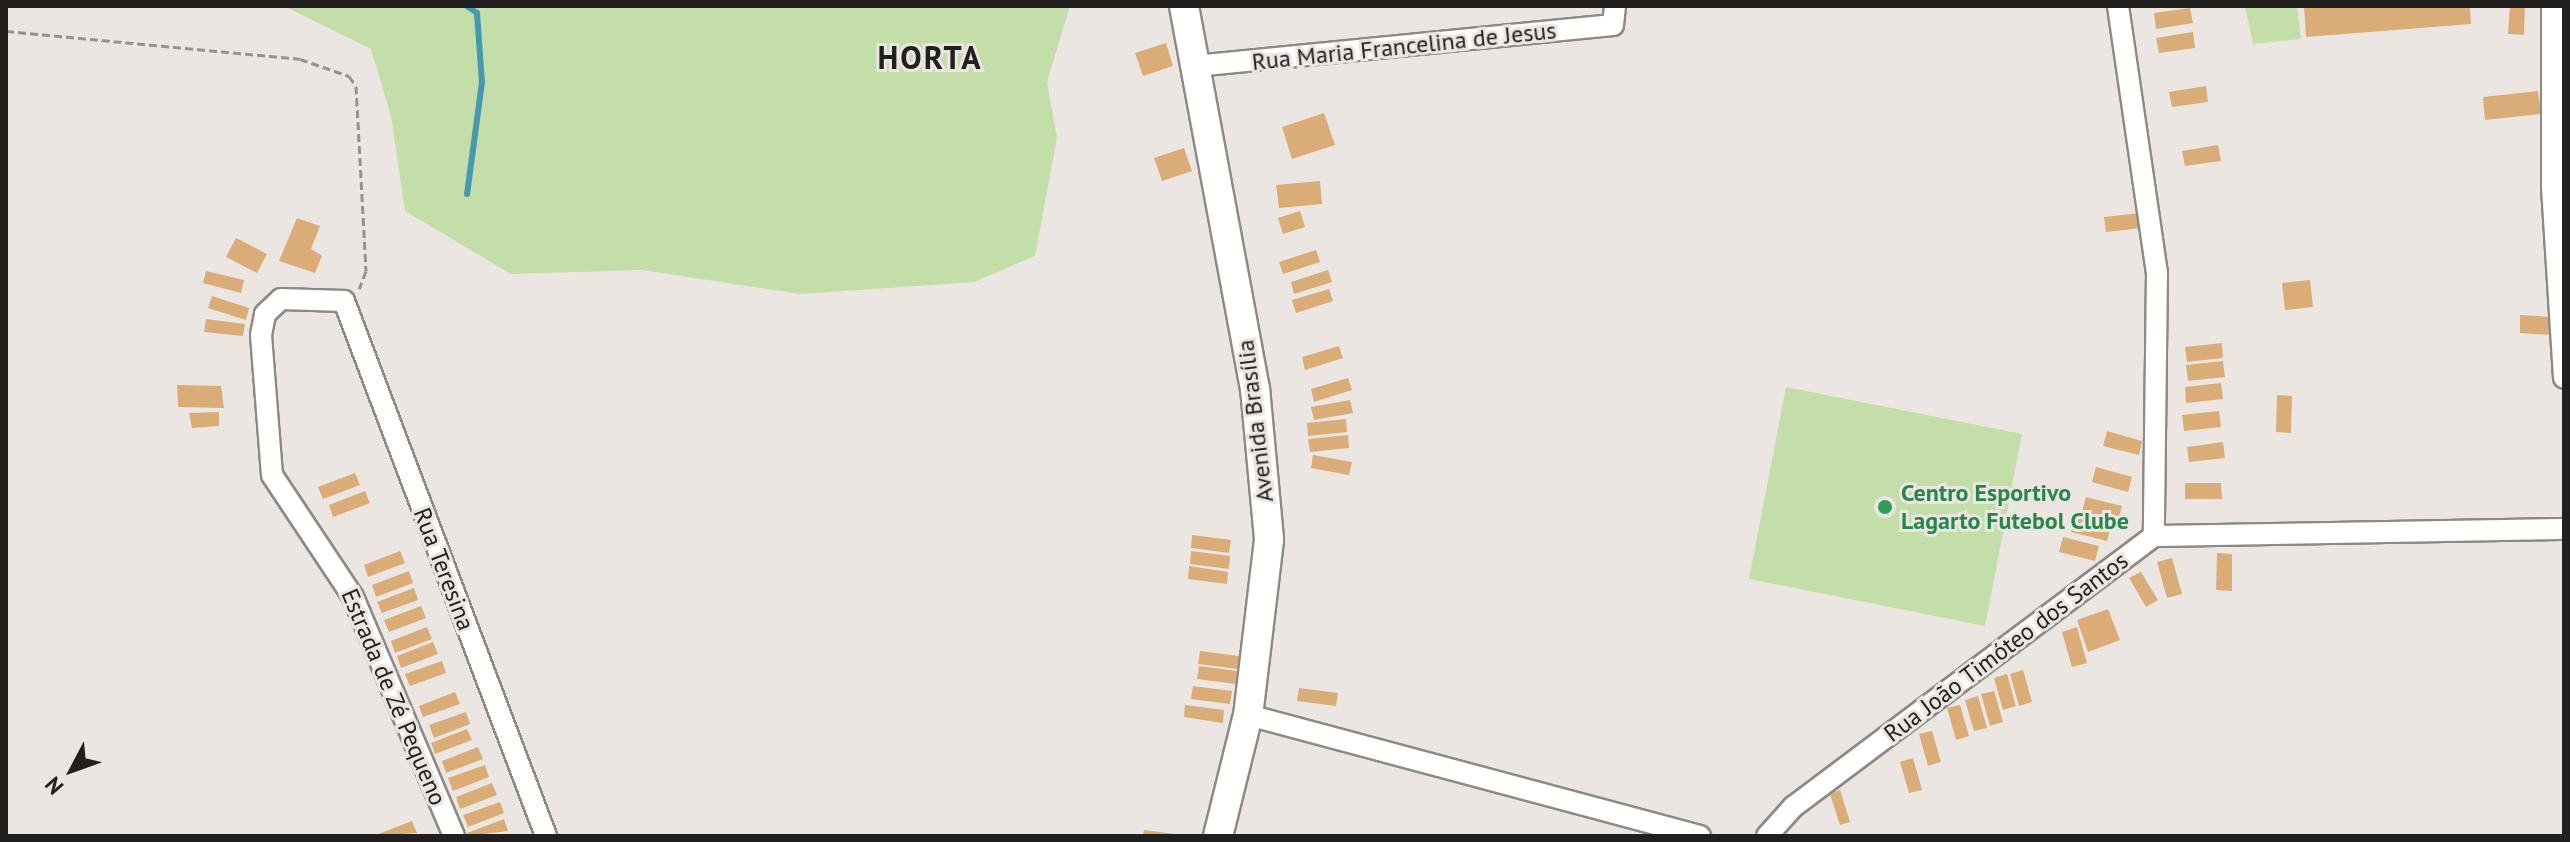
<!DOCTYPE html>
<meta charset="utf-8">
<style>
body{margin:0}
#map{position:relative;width:2570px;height:842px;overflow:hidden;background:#ebe6e2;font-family:"PT Sans",sans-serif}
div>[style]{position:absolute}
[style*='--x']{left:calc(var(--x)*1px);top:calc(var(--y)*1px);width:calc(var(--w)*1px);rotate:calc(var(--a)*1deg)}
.green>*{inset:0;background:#c3dea8}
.stream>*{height:6px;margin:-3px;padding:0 3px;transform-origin:3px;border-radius:3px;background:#469ab0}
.building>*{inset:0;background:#daad78}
.path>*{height:3px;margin-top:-1.5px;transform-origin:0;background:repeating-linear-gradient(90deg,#96928f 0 8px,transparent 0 12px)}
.roads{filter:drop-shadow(2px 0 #8f8986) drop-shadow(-2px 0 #8f8986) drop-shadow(0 2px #8f8986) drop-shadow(0 -2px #8f8986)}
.minor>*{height:20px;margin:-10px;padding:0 10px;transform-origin:10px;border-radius:10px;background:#fff}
.secondary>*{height:28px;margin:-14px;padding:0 14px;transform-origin:14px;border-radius:14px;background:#fff}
.dots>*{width:22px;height:22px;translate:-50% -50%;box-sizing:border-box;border:4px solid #ebe6e2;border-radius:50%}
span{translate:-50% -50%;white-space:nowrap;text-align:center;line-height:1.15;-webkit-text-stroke:6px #ebe6e2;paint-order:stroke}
.street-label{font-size:24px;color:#22201e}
.leisure-label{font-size:24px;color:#27864d;font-weight:700}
.left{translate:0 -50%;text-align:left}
.district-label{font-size:32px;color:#22201e;font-weight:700;letter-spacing:2px}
.frame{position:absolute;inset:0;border:8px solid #22201e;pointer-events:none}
.north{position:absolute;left:32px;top:730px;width:80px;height:80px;-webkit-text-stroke:6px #ebe6e2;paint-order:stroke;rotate:229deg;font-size:22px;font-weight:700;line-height:32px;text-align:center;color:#22201e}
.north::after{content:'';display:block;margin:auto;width:28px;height:36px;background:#22201e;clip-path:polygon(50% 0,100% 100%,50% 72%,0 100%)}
</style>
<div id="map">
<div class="green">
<div style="clip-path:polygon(284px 6px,1070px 6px,1047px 82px,1057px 138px,1035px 256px,974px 282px,800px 294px,642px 270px,511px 274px,405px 211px,391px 116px,371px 49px)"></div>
<div style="clip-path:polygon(2245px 6px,2297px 6px,2301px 39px,2253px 44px)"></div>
<div style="clip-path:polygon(1786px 387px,2022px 434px,1985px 626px,1749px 579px)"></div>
</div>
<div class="stream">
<div style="--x:467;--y:6;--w:12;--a:35"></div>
<div style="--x:477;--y:13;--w:69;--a:85.9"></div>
<div style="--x:482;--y:82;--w:113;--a:97.6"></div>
</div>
<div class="building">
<div style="clip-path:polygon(2304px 6px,2470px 6px,2471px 24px,2306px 37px)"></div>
<div style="clip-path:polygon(2510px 6px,2525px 6px,2524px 35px,2508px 34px)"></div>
<div style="clip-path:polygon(2190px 8px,2193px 23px,2156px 29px,2154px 13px)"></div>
<div style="clip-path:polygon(2193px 32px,2195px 48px,2159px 53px,2156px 38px)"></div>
<div style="clip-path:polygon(1166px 43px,1173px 66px,1143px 76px,1135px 53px)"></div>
<div style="clip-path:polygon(2206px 86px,2208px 102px,2172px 107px,2169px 92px)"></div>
<div style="clip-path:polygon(2538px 91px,2541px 114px,2485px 120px,2483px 97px)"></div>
<div style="clip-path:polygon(1324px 113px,1335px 145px,1292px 159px,1282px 127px)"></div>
<div style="clip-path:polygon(2218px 145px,2221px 161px,2185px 166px,2182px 151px)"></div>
<div style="clip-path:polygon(1184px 148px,1192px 171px,1162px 181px,1154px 158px)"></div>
<div style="clip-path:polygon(1320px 181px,1322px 204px,1279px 208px,1276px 185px)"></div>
<div style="clip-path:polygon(1300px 211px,1305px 227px,1283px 234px,1278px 218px)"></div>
<div style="clip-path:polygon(2140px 213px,2142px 228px,2106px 232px,2104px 217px)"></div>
<div style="clip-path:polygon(297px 218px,320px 226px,311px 249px,322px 256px,315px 273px,279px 261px)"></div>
<div style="clip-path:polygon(236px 238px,267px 254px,257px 273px,226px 257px)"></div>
<div style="clip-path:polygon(1316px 250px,1320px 262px,1283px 274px,1279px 262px)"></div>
<div style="clip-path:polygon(1328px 270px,1332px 282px,1294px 294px,1291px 282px)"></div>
<div style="clip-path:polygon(206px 271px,244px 280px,241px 293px,203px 283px)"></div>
<div style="clip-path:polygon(2310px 280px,2313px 307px,2285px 310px,2282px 283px)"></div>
<div style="clip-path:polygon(1329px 289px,1333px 301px,1296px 313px,1292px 300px)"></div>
<div style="clip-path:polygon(212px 296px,249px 308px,246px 320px,208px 308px)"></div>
<div style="clip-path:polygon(2520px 315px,2553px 317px,2552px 335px,2520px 333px)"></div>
<div style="clip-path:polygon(206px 319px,245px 324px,243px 336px,204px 332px)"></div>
<div style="clip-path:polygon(2222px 343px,2223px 358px,2187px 362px,2185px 347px)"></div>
<div style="clip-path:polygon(1339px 346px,1343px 358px,1305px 370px,1302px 357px)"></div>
<div style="clip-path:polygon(2223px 361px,2225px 377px,2188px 381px,2186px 365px)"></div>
<div style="clip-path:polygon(1348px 378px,1352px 390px,1314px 402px,1311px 389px)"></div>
<div style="clip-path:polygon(2221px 383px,2223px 399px,2186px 403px,2185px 387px)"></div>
<div style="clip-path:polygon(177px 385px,221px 386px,224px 408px,178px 407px)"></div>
<div style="clip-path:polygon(2277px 395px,2292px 396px,2291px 433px,2276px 432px)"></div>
<div style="clip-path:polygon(1350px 400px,1353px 413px,1314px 420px,1311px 407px)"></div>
<div style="clip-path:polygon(2219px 411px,2221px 427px,2184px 431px,2182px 415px)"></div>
<div style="clip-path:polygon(219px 412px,219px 426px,192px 428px,189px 413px)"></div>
<div style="clip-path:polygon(1346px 419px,1347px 432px,1308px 436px,1307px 423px)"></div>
<div style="clip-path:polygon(2107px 431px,2142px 441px,2139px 455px,2103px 446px)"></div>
<div style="clip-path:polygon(1348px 435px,1349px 448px,1310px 452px,1308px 439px)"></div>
<div style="clip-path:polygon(2223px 442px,2225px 458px,2189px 462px,2187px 447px)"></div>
<div style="clip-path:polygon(1313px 455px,1352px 462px,1349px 475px,1311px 468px)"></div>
<div style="clip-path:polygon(2096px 467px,2132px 477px,2128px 492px,2092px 482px)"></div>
<div style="clip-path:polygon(355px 473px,360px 485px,323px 499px,318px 487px)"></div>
<div style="clip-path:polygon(2185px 483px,2221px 483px,2222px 499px,2185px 499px)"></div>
<div style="clip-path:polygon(365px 491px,370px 503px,333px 517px,329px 505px)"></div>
<div style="clip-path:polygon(2086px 497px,2122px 506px,2118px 522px,2082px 512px)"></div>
<div style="clip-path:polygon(2075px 517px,2111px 526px,2107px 541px,2071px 532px)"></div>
<div style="clip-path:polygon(1192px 535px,1231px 540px,1229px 553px,1191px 548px)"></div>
<div style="clip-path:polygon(2063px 537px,2099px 546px,2095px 561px,2059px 552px)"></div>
<div style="clip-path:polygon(400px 551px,405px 563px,368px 577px,364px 565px)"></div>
<div style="clip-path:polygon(1191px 551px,1230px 556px,1229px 569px,1190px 564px)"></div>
<div style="clip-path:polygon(2217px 553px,2232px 554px,2232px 591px,2216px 590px)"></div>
<div style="clip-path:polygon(2172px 558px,2182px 594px,2167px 598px,2157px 562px)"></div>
<div style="clip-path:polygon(1189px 566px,1228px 572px,1227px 584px,1188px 579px)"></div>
<div style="clip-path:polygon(409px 571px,413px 583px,376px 597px,372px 585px)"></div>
<div style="clip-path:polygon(2141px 572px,2158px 600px,2146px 607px,2129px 578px)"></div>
<div style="clip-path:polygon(414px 588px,418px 600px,382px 613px,377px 602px)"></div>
<div style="clip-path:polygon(421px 606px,426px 618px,389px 632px,384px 620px)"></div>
<div style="clip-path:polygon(2108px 609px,2120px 640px,2088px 652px,2077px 620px)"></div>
<div style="clip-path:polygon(427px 627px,432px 639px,395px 653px,391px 641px)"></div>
<div style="clip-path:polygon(2077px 627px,2087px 663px,2072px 667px,2062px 632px)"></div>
<div style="clip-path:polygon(433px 642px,438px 654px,401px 668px,397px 656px)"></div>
<div style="clip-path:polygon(1200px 651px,1239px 656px,1238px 669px,1198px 664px)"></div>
<div style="clip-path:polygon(442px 661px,446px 673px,410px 686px,405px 674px)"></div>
<div style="clip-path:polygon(1199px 666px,1237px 671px,1236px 684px,1197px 679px)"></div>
<div style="clip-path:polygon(2023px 670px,2032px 702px,2019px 706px,2010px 674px)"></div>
<div style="clip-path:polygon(2007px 674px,2016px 706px,2003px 710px,1994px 678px)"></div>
<div style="clip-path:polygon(1193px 686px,1232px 691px,1230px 704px,1191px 699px)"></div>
<div style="clip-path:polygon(1299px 688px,1338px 693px,1336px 706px,1297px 701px)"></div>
<div style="clip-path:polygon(1994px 691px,2003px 722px,1990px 726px,1981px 694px)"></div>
<div style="clip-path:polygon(455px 692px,460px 704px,423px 717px,419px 706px)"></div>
<div style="clip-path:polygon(1978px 696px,1987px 728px,1974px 731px,1965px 700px)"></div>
<div style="clip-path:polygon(1185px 705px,1224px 710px,1223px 723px,1184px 717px)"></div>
<div style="clip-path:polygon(1960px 705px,1969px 736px,1956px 740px,1947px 708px)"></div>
<div style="clip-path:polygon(466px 712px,470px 724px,434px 738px,429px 725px)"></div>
<div style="clip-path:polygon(467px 729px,472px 740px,435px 754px,431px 743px)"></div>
<div style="clip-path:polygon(1932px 731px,1941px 762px,1928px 766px,1919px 734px)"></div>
<div style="clip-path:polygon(478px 747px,483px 759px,446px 773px,442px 761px)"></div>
<div style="clip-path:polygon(1913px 758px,1922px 790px,1909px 793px,1900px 762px)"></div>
<div style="clip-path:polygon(485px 765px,489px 777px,453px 791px,448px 778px)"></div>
<div style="clip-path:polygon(492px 783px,497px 795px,460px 809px,456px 797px)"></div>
<div style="clip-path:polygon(1840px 790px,1850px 822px,1840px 825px,1830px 794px)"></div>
<div style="clip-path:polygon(500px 802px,504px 813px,468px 827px,463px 815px)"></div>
<div style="clip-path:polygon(504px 819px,508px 831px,468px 836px,467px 833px)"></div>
<div style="clip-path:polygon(412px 821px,417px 833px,373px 836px)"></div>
<div style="clip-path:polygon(1144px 830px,1175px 834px,1175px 836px,1143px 836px)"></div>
</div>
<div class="path">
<div style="--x:6;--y:31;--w:295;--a:5.4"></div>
<div style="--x:300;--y:59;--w:52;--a:19.1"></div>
<div style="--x:349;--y:76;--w:12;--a:55"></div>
<div style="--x:356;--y:86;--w:185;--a:86.9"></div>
<div style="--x:366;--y:271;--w:19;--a:111"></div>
</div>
<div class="roads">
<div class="minor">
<div style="--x:2118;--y:6;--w:269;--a:81.7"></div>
<div style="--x:2157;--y:272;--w:264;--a:90.7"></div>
<div style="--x:2552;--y:6;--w:181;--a:90"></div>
<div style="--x:2552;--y:187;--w:191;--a:86.4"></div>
<div style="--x:1195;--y:66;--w:420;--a:-5.6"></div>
<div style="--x:1613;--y:25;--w:19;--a:-84"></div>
<div style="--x:1248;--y:715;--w:468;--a:15"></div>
<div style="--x:454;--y:836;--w:259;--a:-112.9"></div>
<div style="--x:353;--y:597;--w:146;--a:-123.6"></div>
<div style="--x:272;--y:475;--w:140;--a:-94.5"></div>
<div style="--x:261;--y:335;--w:21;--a:-79"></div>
<div style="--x:265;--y:314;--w:22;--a:-43"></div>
<div style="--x:281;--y:299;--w:63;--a:1.8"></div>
<div style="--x:344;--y:301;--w:572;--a:69.31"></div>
<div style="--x:1767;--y:836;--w:39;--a:-48"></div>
<div style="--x:1793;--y:807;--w:451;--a:-36.9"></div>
<div style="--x:2154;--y:536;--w:410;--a:-1"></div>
</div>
<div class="secondary">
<div style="--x:1184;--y:6;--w:389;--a:79.5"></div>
<div style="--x:1255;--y:388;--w:153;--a:84.7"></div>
<div style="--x:1269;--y:540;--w:176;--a:96.8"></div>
<div style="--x:1248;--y:715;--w:125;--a:103.9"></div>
</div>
</div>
<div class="dots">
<div style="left:1885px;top:507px;background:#2e9e5b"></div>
</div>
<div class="street-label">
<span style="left:1404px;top:46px;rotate:-6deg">Rua Maria Francelina de Jesus</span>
<span style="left:1255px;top:421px;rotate:-97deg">Avenida Brasília</span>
<span style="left:444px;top:569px;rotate:69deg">Rua Teresina</span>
<span style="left:2006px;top:647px;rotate:-37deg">Rua João Timóteo dos Santos</span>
<span style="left:394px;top:697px;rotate:67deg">Estrada de Zé Pequeno</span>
</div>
<div class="leisure-label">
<span class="left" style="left:1901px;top:507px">Centro Esportivo<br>Lagarto Futebol Clube</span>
</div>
<div class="district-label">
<span style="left:930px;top:57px">HORTA</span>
</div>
<div class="frame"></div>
<div class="north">N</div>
</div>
